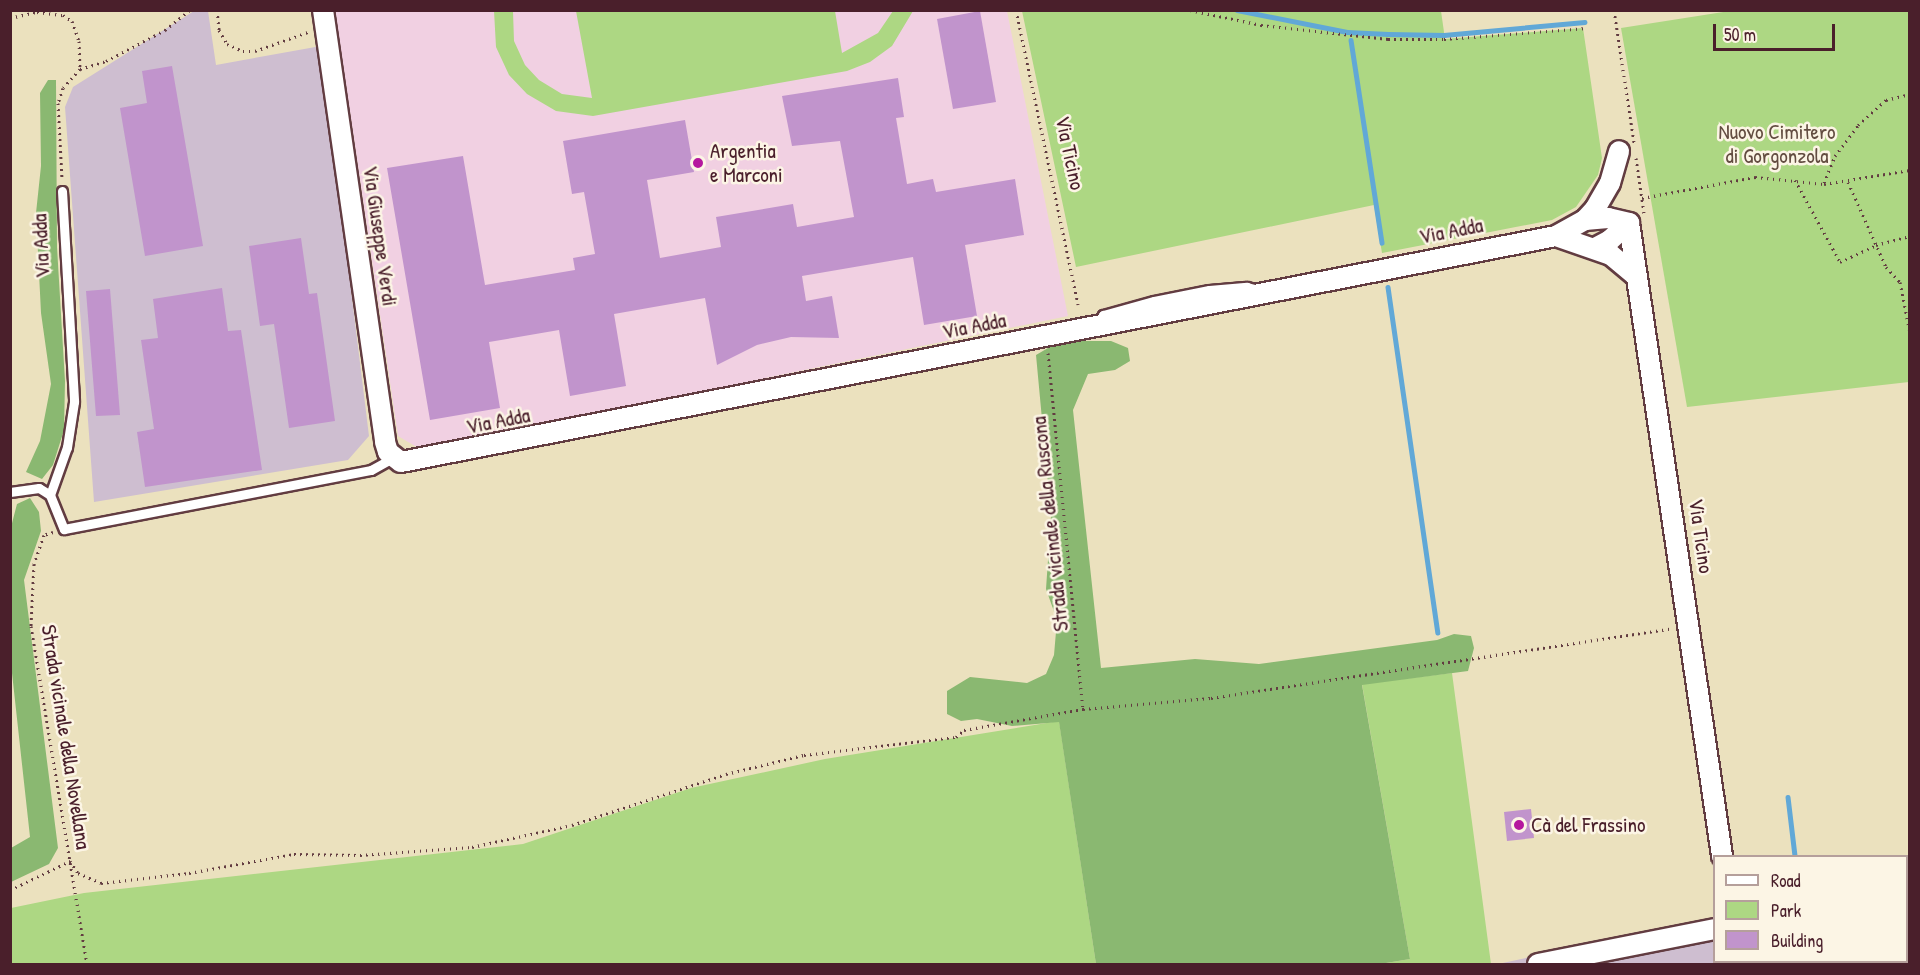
<!DOCTYPE html>
<meta charset="utf-8">
<style>
body{margin:0}
#map{position:relative;width:1920px;height:975px;overflow:hidden;background:#ebe1be;font-family:"Patrick Hand",sans-serif}
div>[style]{position:absolute}
[style*='--x']{left:calc(var(--x)*1px);top:calc(var(--y)*1px);width:calc(var(--w)*1px);rotate:calc(var(--a)*1deg)}
.built>*{inset:0;background:#f1d0e2}
.industrial>*{inset:0;background:#cebed0}
.green>*{inset:0;background:#add783}
.forest>*{inset:0;background:#8ab871}
.stream>*{height:4.5px;margin:-2.25px;padding:0 2.25px;transform-origin:2.25px;border-radius:2.25px;background:#61a8d7}
.building>*{inset:0;background:#c194cc}
.path>*{height:3px;margin-top:-1.5px;transform-origin:0;background:repeating-linear-gradient(90deg,#623c41 0 1.5px,transparent 0 6px)}
.roads{filter:drop-shadow(2px 0 #623c41) drop-shadow(-2px 0 #623c41) drop-shadow(0 2px #623c41) drop-shadow(0 -2px #623c41)}
.service>*{height:9px;margin:-4.5px;padding:0 4.5px;transform-origin:4.5px;border-radius:4.5px;background:#fff}
.minor>*{height:20px;margin:-10px;padding:0 10px;transform-origin:10px;border-radius:10px;background:#fff}
.dots>*{width:16px;height:16px;translate:-50% -50%;box-sizing:border-box;border:3px solid #fcf5e5;border-radius:50%}
span{translate:-50% -50%;white-space:nowrap;text-align:center;line-height:1.15;-webkit-text-stroke:5px #fcf5e5;paint-order:stroke}
.park-label{font-size:21px;color:#634d41}
.poi-label{font-size:21px;color:#4a1f2b}
.left{translate:0 -50%;text-align:left}
.street-label{font-size:21px;color:#4a1f2b}
.frame{position:absolute;inset:0;border:12px solid #4a1f2b;pointer-events:none}
.legend{position:absolute;left:1713px;top:855px;width:195px;height:108px;box-sizing:border-box;background:#fcf5e5;border:2px solid #b59f9b;margin:0;padding:8px 10px;list-style:none;font-size:18px;color:#4a1f2b}
.legend li{display:flex;align-items:center;gap:12px;height:30px}
.legend b{width:30px;border:2px solid #b59f9b}
.scale{position:absolute;left:1713px;top:24px;width:122px;height:27px;box-sizing:border-box;border:3px solid #4a1f2b;border-top:0;padding-left:8px;font-size:18px;line-height:21px;white-space:nowrap;color:#4a1f2b;-webkit-text-stroke:4px #fcf5e5;paint-order:stroke}
</style>
<div id="map">
<div class="built">
<div style="clip-path:polygon(335px 11px,1007px 11px,1068px 316px,420px 449px,398px 436px)"></div>
</div>
<div class="industrial">
<div style="clip-path:polygon(194px 11px,208px 11px,216px 65px,321px 46px,369px 436px,348px 460px,94px 502px,65px 107px,73px 87px)"></div>
<div style="clip-path:polygon(1909px 873px,1909px 964px,1498px 964px,1714px 917px,1714px 962px,1906px 962px)"></div>
</div>
<div class="green">
<div style="clip-path:polygon(1736px 10px,1909px 11px,1909px 382px,1687px 407px,1621px 28px)"></div>
<div style="clip-path:polygon(494px 11px,513px 11px,514px 41px,525px 65px,539px 80px,562px 94px,592px 98px,576px 11px,835px 11px,842px 53px,878px 33px,893px 11px,913px 11px,892px 46px,870px 62px,847px 71px,593px 116px,556px 111px,527px 94px,509px 75px,496px 47px)"></div>
<div style="clip-path:polygon(1022px 11px,1441px 11px,1445px 39px,1583px 28px,1602px 158px,1598px 175px,1576px 207px,1552px 220px,1382px 253px,1374px 205px,1076px 267px)"></div>
<div style="clip-path:polygon(1452px 673px,1491px 964px,1380px 964px,1410px 959px,1362px 684px)"></div>
<div style="clip-path:polygon(1059px 721px,1096px 964px,11px 964px,11px 908px,84px 893px,523px 844px,691px 788px,825px 759px)"></div>
</div>
<div class="forest">
<div style="clip-path:polygon(48px 80px,56px 80px,57px 247px,65px 381px,64px 430px,53px 465px,42px 479px,26px 472px,40px 441px,51px 384px,41px 313px,36px 213px,41px 166px,40px 93px)"></div>
<div style="clip-path:polygon(1060px 341px,1111px 341px,1128px 348px,1130px 361px,1115px 370px,1088px 374px,1073px 410px,1101px 668px,1195px 659px,1259px 664px,1437px 640px,1454px 634px,1471px 636px,1474px 648px,1468px 671px,1362px 685px,1410px 959px,1380px 964px,1096px 964px,1059px 722px,1012px 726px,977px 719px,961px 721px,947px 714px,947px 691px,970px 677px,1027px 683px,1046px 674px,1054px 655px,1057px 620px,1046px 589px,1051px 516px,1036px 355px)"></div>
<div style="clip-path:polygon(30px 498px,39px 512px,41px 531px,24px 580px,58px 848px,49px 864px,11px 882px,11px 848px,30px 837px,11px 664px,11px 527px,17px 504px)"></div>
</div>
<div class="stream">
<div style="--x:1237;--y:10;--w:112;--a:11.3"></div>
<div style="--x:1347;--y:32;--w:41;--a:2.8"></div>
<div style="--x:1388;--y:34;--w:56;--a:1"></div>
<div style="--x:1444;--y:35;--w:141;--a:-5.3"></div>
<div style="--x:1351;--y:40;--w:205;--a:81.3"></div>
<div style="--x:1388;--y:287;--w:349;--a:81.8"></div>
<div style="--x:1788;--y:797;--w:59;--a:83.2"></div>
</div>
<div class="building">
<div style="clip-path:polygon(980px 11px,996px 102px,953px 109px,937px 19px)"></div>
<div style="clip-path:polygon(172px 66px,203px 246px,145px 256px,120px 108px,147px 103px,142px 71px)"></div>
<div style="clip-path:polygon(898px 78px,904px 117px,896px 118px,907px 184px,933px 179px,936px 192px,1015px 179px,1024px 235px,965px 245px,977px 316px,924px 325px,913px 257px,802px 276px,806px 301px,832px 296px,839px 338px,791px 337px,757px 345px,717px 365px,705px 298px,614px 314px,626px 386px,570px 396px,559px 330px,489px 342px,500px 408px,430px 420px,387px 168px,463px 156px,485px 285px,575px 270px,573px 258px,595px 254px,584px 192px,572px 194px,563px 141px,685px 120px,694px 172px,647px 180px,660px 258px,721px 247px,716px 217px,793px 204px,797px 227px,854px 217px,840px 141px,792px 146px,782px 96px)"></div>
<div style="clip-path:polygon(301px 238px,309px 294px,317px 293px,335px 421px,289px 428px,274px 324px,260px 326px,249px 246px)"></div>
<div style="clip-path:polygon(222px 288px,228px 331px,241px 330px,262px 470px,145px 487px,137px 432px,154px 429px,141px 340px,158px 338px,153px 299px)"></div>
<div style="clip-path:polygon(110px 289px,120px 415px,96px 416px,86px 291px)"></div>
<div style="clip-path:polygon(1531px 809px,1534px 838px,1507px 841px,1504px 812px)"></div>
</div>
<div class="path">
<div style="--x:217;--y:10;--w:20;--a:84"></div>
<div style="--x:219;--y:30;--w:16;--a:60"></div>
<div style="--x:227;--y:44;--w:17;--a:24"></div>
<div style="--x:243;--y:51;--w:12;--a:0"></div>
<div style="--x:255;--y:51;--w:56;--a:-19.7"></div>
<div style="--x:1016;--y:10;--w:301;--a:78.1"></div>
<div style="--x:1190;--y:10;--w:73;--a:11.9"></div>
<div style="--x:1261;--y:25;--w:128;--a:6.3"></div>
<div style="--x:1388;--y:39;--w:56;--a:0"></div>
<div style="--x:1444;--y:39;--w:144;--a:-4.4"></div>
<div style="--x:1614;--y:10;--w:134;--a:81.4"></div>
<div style="--x:10;--y:18;--w:28;--a:-13"></div>
<div style="--x:37;--y:12;--w:26;--a:7"></div>
<div style="--x:63;--y:15;--w:11;--a:34"></div>
<div style="--x:72;--y:21;--w:21;--a:71"></div>
<div style="--x:79;--y:41;--w:28;--a:88"></div>
<div style="--x:80;--y:69;--w:25;--a:132"></div>
<div style="--x:63;--y:88;--w:16;--a:108"></div>
<div style="--x:58;--y:103;--w:77;--a:87"></div>
<div style="--x:80;--y:69;--w:27;--a:-17"></div>
<div style="--x:106;--y:61;--w:67;--a:-27.7"></div>
<div style="--x:165;--y:30;--w:32;--a:-39"></div>
<div style="--x:1636;--y:158;--w:56;--a:81.7"></div>
<div style="--x:1795;--y:180;--w:94;--a:61.2"></div>
<div style="--x:1840;--y:262;--w:40;--a:-25"></div>
<div style="--x:1876;--y:245;--w:35;--a:-15"></div>
<div style="--x:1848;--y:182;--w:93;--a:65.9"></div>
<div style="--x:1886;--y:267;--w:21;--a:47"></div>
<div style="--x:1900;--y:282;--w:52;--a:78.9"></div>
<div style="--x:1824;--y:183;--w:29;--a:-68"></div>
<div style="--x:1835;--y:156;--w:39;--a:-53"></div>
<div style="--x:1858;--y:125;--w:38;--a:-42"></div>
<div style="--x:1886;--y:100;--w:25;--a:-14"></div>
<div style="--x:1642;--y:198;--w:115;--a:-10.5"></div>
<div style="--x:1755;--y:177;--w:69;--a:5.8"></div>
<div style="--x:1824;--y:184;--w:87;--a:-9.2"></div>
<div style="--x:1048;--y:353;--w:358;--a:84.4"></div>
<div style="--x:53;--y:532;--w:9;--a:162"></div>
<div style="--x:44;--y:535;--w:31;--a:109"></div>
<div style="--x:34;--y:564;--w:62;--a:92.8"></div>
<div style="--x:31;--y:626;--w:343;--a:80.6"></div>
<div style="--x:10;--y:890;--w:67;--a:-25.8"></div>
<div style="--x:70;--y:861;--w:14;--a:56"></div>
<div style="--x:78;--y:873;--w:25;--a:23"></div>
<div style="--x:101;--y:883;--w:89;--a:-6.5"></div>
<div style="--x:189;--y:873;--w:107;--a:-10.3"></div>
<div style="--x:294;--y:854;--w:66;--a:0.9"></div>
<div style="--x:360;--y:855;--w:112;--a:-4.1"></div>
<div style="--x:472;--y:847;--w:102;--a:-12.4"></div>
<div style="--x:572;--y:825;--w:162;--a:-18.3"></div>
<div style="--x:726;--y:774;--w:80;--a:-13.7"></div>
<div style="--x:804;--y:755;--w:153;--a:-6.8"></div>
<div style="--x:956;--y:737;--w:11;--a:-41"></div>
<div style="--x:964;--y:730;--w:121;--a:-10"></div>
<div style="--x:1083;--y:709;--w:128;--a:-4.9"></div>
<div style="--x:1211;--y:698;--w:467;--a:-8.6"></div>
</div>
<div class="roads">
<div class="service">
<div style="--x:62;--y:191;--w:211;--a:86.7"></div>
<div style="--x:74;--y:402;--w:46;--a:98.8"></div>
<div style="--x:67;--y:447;--w:51;--a:109.5"></div>
<div style="--x:50;--y:495;--w:37;--a:68"></div>
<div style="--x:64;--y:529;--w:313;--a:-10.9"></div>
<div style="--x:371;--y:470;--w:25;--a:-29"></div>
<div style="--x:1099;--y:324;--w:10;--a:-66"></div>
<div style="--x:1103;--y:315;--w:53;--a:-15.4"></div>
<div style="--x:1154;--y:301;--w:56;--a:-11.3"></div>
<div style="--x:1209;--y:290;--w:38;--a:-5"></div>
<div style="--x:1247;--y:287;--w:11;--a:15"></div>
<div style="--x:10;--y:492;--w:29;--a:-8"></div>
<div style="--x:39;--y:488;--w:13;--a:32"></div>
</div>
<div class="minor">
<div style="--x:323;--y:10;--w:436;--a:81.8"></div>
<div style="--x:385;--y:442;--w:10;--a:73"></div>
<div style="--x:388;--y:452;--w:16;--a:38"></div>
<div style="--x:401;--y:462;--w:1177;--a:-11.07"></div>
<div style="--x:1556;--y:236;--w:33;--a:-29"></div>
<div style="--x:1585;--y:220;--w:15;--a:-48"></div>
<div style="--x:1595;--y:209;--w:30;--a:-60"></div>
<div style="--x:1610;--y:183;--w:33;--a:-74"></div>
<div style="--x:1585;--y:220;--w:23;--a:-5"></div>
<div style="--x:1608;--y:218;--w:22;--a:13"></div>
<div style="--x:1629;--y:223;--w:640;--a:81.64"></div>
<div style="--x:1556;--y:236;--w:58;--a:19.1"></div>
<div style="--x:1611;--y:255;--w:34;--a:40"></div>
<div style="--x:1595;--y:248;--w:17;--a:-28"></div>
<div style="--x:1610;--y:240;--w:25;--a:-42"></div>
<div style="--x:1737;--y:962;--w:2;--a:90"></div>
<div style="--x:1538;--y:964;--w:179;--a:-11.2"></div>
</div>
</div>
<div class="dots">
<div style="left:698px;top:163px;background:#b5179e"></div>
<div style="left:1519px;top:825px;background:#b5179e"></div>
</div>
<div class="park-label">
<span style="left:1777px;top:144px">Nuovo Cimitero<br>di Gorgonzola</span>
</div>
<div class="poi-label">
<span class="left" style="left:710px;top:163px">Argentia<br>e Marconi</span>
<span class="left" style="left:1531px;top:825px">Cà del Frassino</span>
</div>
<div class="street-label">
<span style="left:1070px;top:153px;rotate:78deg">Via Ticino</span>
<span style="left:1451px;top:231px;rotate:-11deg">Via Adda</span>
<span style="left:380px;top:236px;rotate:82deg">Via Giuseppe Verdi</span>
<span style="left:41px;top:246px;rotate:-93deg">Via Adda</span>
<span style="left:974px;top:326px;rotate:-11deg">Via Adda</span>
<span style="left:498px;top:421px;rotate:-11deg">Via Adda</span>
<span style="left:1050px;top:524px;rotate:-96deg">Strada vicinale della Ruscona</span>
<span style="left:1701px;top:536px;rotate:82deg">Via Ticino</span>
<span style="left:66px;top:737px;rotate:81deg">Strada vicinale della Novellana</span>
</div>
<div class="frame"></div>
<ul class="legend">
<li><b style="height:8px;background:#fff"></b>Road</li>
<li><b style="height:16px;background:#add783"></b>Park</li>
<li><b style="height:16px;background:#c194cc"></b>Building</li>
</ul>
<div class="scale">50 m</div>
</div>
